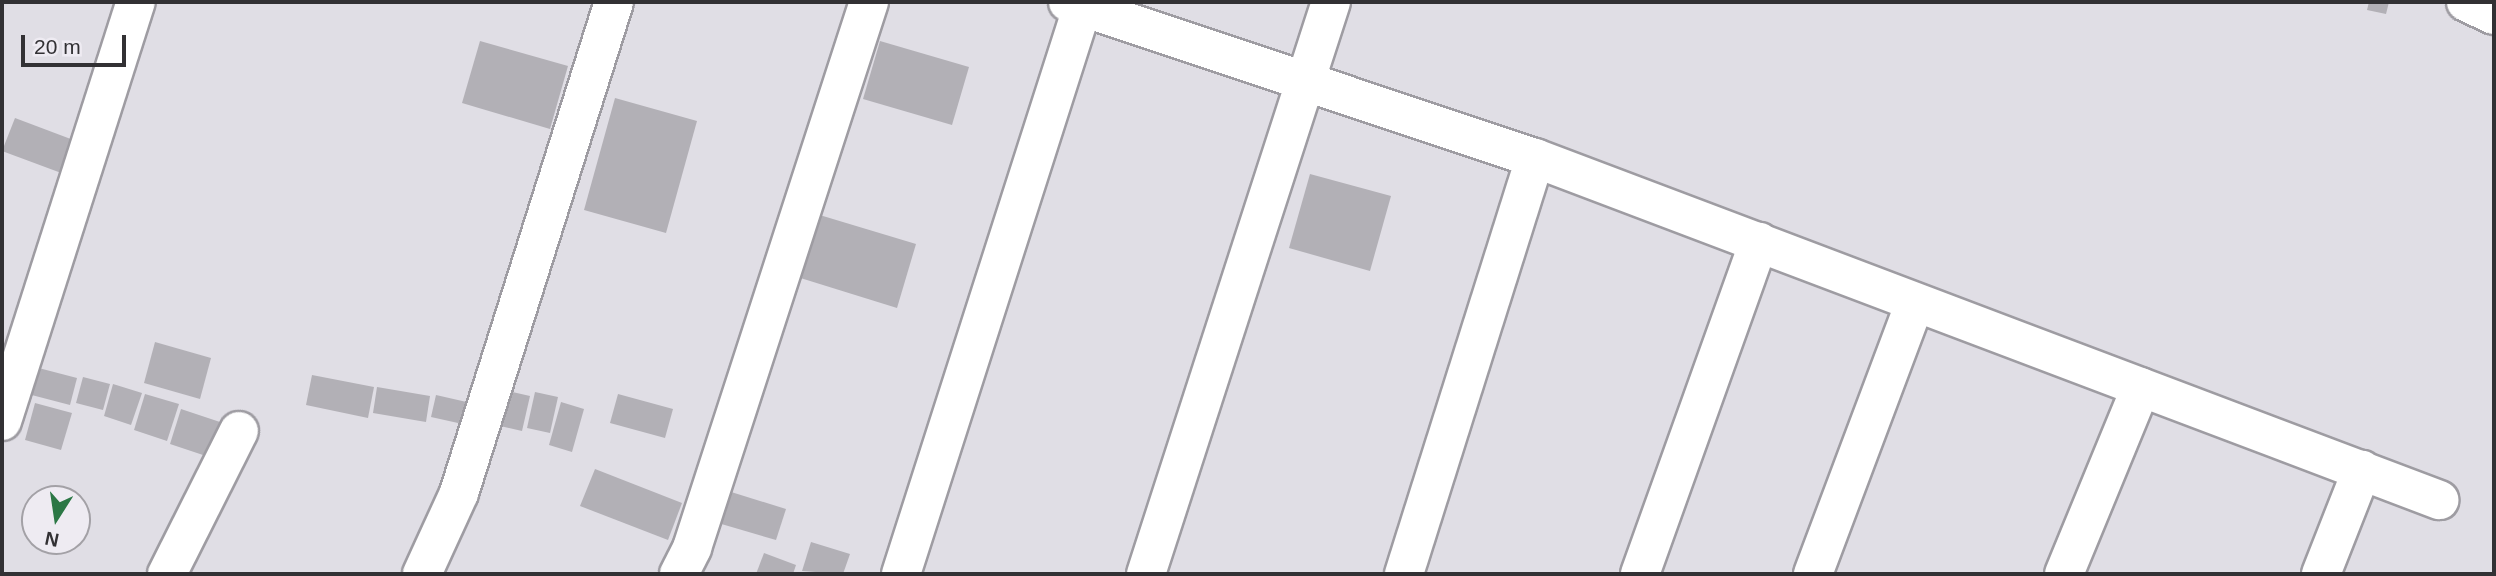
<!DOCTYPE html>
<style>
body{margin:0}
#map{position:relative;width:2496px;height:576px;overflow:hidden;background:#e0dee5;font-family:Helvetica,sans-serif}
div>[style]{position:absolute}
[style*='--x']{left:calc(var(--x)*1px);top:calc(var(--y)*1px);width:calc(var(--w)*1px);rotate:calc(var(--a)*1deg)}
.building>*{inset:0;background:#b2b0b6}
.roads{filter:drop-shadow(2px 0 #9e9ca2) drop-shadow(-2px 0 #9e9ca2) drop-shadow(0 2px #9e9ca2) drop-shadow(0 -2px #9e9ca2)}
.minor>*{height:38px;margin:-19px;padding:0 19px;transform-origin:19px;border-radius:19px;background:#fff}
span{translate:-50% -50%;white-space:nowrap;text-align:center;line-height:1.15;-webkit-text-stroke:6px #eeebf2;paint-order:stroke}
.frame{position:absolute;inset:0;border:4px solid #323134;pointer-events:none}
.north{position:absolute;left:21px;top:485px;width:70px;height:70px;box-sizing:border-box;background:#eeebf2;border:2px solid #a3a1a6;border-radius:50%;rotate:192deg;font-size:19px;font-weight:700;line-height:28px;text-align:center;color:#323134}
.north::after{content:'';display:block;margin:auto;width:24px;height:32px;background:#2b7745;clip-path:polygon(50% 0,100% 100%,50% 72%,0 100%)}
.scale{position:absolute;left:21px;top:35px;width:105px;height:32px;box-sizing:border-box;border:4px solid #323134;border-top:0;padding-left:9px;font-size:21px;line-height:24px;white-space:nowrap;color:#323134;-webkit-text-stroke:5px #eeebf2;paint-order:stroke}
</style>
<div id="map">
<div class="building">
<div style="clip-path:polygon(2369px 2px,2389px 2px,2386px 14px,2367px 10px)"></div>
<div style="clip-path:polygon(480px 41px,568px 66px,550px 129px,462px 103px)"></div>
<div style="clip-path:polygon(880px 41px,969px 67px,952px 125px,863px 99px)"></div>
<div style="clip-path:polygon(615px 98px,697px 121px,666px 233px,584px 210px)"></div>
<div style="clip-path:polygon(15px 118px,84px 144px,72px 177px,2px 151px)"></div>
<div style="clip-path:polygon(1310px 174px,1391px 196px,1370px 271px,1289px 248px)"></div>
<div style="clip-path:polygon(813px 213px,916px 244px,897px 308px,794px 276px)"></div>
<div style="clip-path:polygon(155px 342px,211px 358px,200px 399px,144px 383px)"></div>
<div style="clip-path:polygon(31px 366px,77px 378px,70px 405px,24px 393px)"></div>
<div style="clip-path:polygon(312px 375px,374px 387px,368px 418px,306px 405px)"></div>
<div style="clip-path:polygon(83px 377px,110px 384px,103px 410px,76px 403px)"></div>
<div style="clip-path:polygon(113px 384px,142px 393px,131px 425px,104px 416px)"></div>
<div style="clip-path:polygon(377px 387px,430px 396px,426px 422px,373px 413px)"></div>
<div style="clip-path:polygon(508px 391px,530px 396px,522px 431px,500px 426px)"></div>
<div style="clip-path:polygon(535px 392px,558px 397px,550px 433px,527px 428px)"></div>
<div style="clip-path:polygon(145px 394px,179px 404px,167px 441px,134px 430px)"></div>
<div style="clip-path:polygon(618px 394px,673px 409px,665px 438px,610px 423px)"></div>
<div style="clip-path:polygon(436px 395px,471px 403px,467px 425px,431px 417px)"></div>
<div style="clip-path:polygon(561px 402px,584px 409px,572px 452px,549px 445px)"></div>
<div style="clip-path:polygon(35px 403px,72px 413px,61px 450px,25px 440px)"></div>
<div style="clip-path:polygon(181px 409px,220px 422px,209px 457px,170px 444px)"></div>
<div style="clip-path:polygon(595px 469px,682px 503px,668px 540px,580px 506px)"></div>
<div style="clip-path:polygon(728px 491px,786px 509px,776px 540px,718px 523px)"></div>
<div style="clip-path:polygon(811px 542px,850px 554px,843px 574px,802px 571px)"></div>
<div style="clip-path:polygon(764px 553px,796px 565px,793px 574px,756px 574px)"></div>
</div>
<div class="roads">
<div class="minor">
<div style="--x:1068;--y:2;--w:492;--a:18.5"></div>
<div style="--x:1535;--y:158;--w:967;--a:20.72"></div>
<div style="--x:2466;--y:2;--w:31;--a:25"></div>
<div style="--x:2;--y:421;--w:440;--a:-72.3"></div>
<div style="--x:167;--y:574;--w:160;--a:-63.3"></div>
<div style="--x:422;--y:574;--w:89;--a:-65.4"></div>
<div style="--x:459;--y:493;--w:515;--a:-72.48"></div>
<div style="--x:679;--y:574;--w:29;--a:-63"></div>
<div style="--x:692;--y:548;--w:574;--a:-72.04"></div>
<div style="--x:901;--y:574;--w:601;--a:-72.26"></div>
<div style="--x:1146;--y:574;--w:601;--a:-72.08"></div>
<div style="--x:1404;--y:574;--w:436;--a:-72.5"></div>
<div style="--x:1640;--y:574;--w:353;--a:-70.3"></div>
<div style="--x:1813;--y:574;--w:290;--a:-69.4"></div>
<div style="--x:2064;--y:574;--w:202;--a:-67.6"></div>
<div style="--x:2321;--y:574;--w:112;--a:-68.5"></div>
</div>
</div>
<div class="frame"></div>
<div class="north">N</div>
<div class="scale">20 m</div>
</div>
